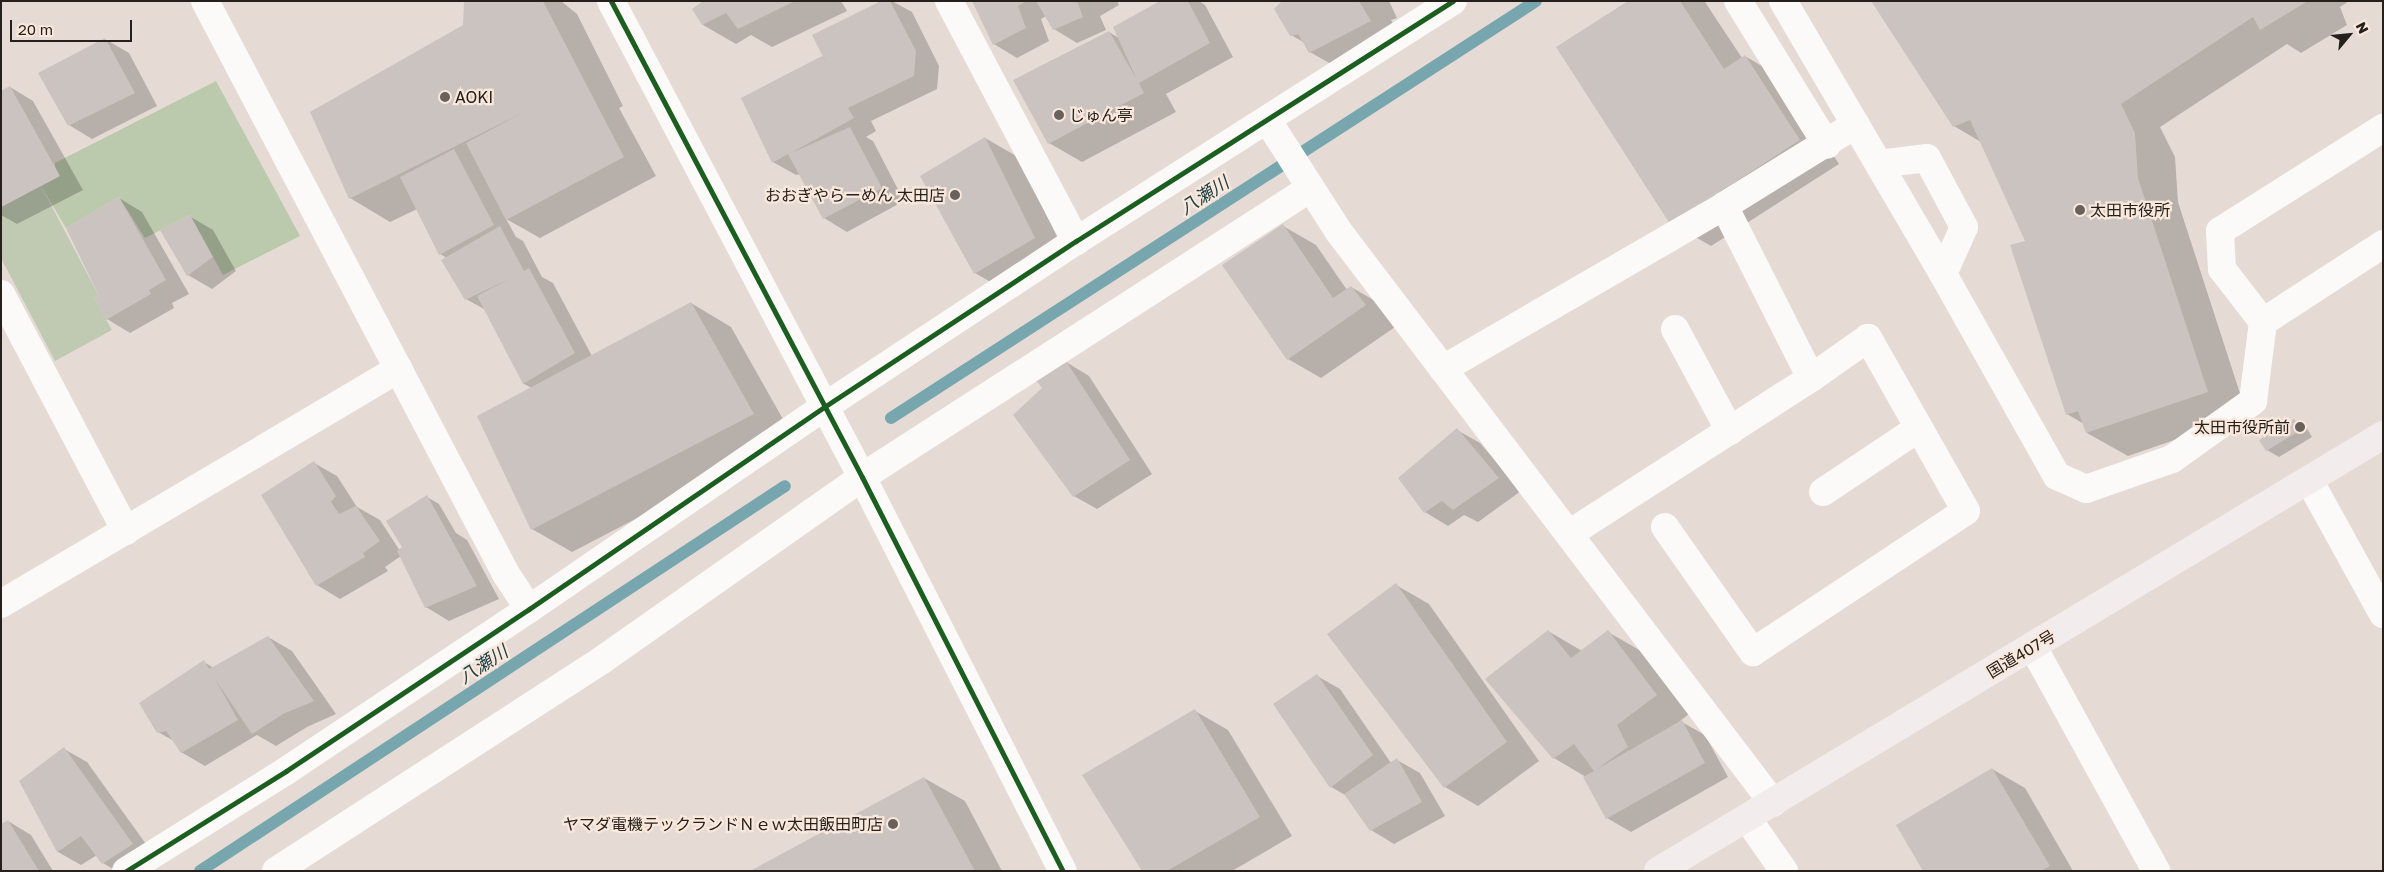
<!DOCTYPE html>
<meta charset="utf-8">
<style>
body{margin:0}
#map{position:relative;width:2384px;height:872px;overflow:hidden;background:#e5dbd4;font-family:"Golos Text","Noto Sans JP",sans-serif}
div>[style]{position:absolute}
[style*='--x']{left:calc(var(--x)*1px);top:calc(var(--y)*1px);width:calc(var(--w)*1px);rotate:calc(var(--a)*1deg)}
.green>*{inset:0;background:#c0cab3}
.forest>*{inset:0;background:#bbc9ac}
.shadow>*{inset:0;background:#0003}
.stream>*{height:12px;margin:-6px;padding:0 6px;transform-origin:6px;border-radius:6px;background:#78a6ae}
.building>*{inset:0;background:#cbc3c0}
.minor>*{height:28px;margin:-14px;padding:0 14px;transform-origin:14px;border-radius:14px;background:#fbfaf9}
.highway>*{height:28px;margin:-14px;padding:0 14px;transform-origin:14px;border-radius:14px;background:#f3ecec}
.cycleway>*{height:5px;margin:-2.5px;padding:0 2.5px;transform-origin:2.5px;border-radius:2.5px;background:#1b5e20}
.dots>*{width:14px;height:14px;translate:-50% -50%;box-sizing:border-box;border:2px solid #f9e8db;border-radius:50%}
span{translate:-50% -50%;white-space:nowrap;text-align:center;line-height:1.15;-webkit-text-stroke:4.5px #f9e8db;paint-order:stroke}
.poi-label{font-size:16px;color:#26201c}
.left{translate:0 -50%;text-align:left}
.right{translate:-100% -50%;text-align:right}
.street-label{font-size:16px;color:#26201c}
.water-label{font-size:18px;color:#1d4047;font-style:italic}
.frame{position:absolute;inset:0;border:2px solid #26201c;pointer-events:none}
.north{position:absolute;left:2324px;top:10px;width:50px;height:50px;-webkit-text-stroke:4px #f9e8db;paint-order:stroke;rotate:62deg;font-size:14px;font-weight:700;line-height:20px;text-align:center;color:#26201c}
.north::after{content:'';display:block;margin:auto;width:18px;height:22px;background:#26201c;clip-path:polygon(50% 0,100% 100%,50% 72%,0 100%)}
.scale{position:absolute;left:10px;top:20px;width:122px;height:22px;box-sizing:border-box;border:2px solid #26201c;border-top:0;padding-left:6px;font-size:15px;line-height:18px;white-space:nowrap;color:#26201c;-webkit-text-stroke:4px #f9e8db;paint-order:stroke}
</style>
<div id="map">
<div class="green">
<div style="clip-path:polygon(41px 186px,99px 296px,94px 298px,112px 330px,55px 361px,1px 258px,1px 207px)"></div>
</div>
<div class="forest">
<div style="clip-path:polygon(216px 81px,300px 236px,223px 275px,190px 215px,145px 238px,119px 197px,66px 228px,41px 186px,56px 178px,55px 163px)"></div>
</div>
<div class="shadow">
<div style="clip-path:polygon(465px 1px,561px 1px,577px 14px,623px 106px,619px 108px,656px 176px,540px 238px,506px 219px,516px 237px,523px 241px,542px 277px,553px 283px,592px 356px,691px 303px,731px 327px,793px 437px,572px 552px,532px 529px,532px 388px,524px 384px,486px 310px,466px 299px,447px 258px,440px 254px,417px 209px,390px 222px,350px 198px,312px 113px,464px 26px)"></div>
<div style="clip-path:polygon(705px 1px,841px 1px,847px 11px,772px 47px,751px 35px,736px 44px,703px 25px)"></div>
<div style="clip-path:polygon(883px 1px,892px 1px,912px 12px,939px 66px,937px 89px,871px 121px,876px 131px,866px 137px,873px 141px,904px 201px,847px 232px,824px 218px,800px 174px,796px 175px,773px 162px,742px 99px,824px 56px)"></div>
<div style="clip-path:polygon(973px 1px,1117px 1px,1119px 5px,1100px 16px,1106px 30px,1077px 43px,1054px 29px,1046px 16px,1041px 19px,1049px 41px,1017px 58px,994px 44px)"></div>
<div style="clip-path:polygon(1163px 1px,1199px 1px,1205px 5px,1233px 57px,1166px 94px,1176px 112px,1082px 162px,1049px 143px,1109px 32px,1119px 38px)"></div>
<div style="clip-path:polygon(1283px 1px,1389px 1px,1397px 18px,1391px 20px,1403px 40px,1343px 71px,1310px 52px,1305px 43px,1291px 35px)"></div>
<div style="clip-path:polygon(1630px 1px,1705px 2px,1742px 58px,1745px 56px,1785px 80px,1839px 164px,1711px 246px,1671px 223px)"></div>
<div style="clip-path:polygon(1873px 1px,2349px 1px,2340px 7px,2347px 25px,2301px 53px,2287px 44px,2160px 127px,2175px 157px,2178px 202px,2247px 415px,2128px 456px,2087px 433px,2084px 424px,2067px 414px,2027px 242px,1981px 142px,1954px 126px)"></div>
<div style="clip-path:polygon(105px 39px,129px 53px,157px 106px,92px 139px,69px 125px)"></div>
<div style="clip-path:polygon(10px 87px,33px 101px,83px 190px,17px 224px,1px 215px,1px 92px)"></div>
<div style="clip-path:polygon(985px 138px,1018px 157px,1067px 257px,1008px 292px,975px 273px)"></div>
<div style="clip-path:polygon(119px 198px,142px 212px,189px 294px,172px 303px,174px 308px,130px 333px,107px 319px,100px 297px)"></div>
<div style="clip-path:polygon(189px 216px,213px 230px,236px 271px,212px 289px,188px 275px)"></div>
<div style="clip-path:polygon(1283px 226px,1316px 245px,1347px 290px,1351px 287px,1384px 306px,1398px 325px,1321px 378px,1288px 359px)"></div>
<div style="clip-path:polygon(1066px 362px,1089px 376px,1152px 474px,1097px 509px,1074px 496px,1044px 389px)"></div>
<div style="clip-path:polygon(2294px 420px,2306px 427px,2312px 437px,2279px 457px,2267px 450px)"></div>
<div style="clip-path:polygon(1457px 430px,1480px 443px,1521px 491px,1478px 522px,1464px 515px,1448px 526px,1425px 512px)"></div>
<div style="clip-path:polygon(314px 463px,337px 476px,357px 507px,380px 520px,400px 551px,406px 548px,427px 497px,439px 504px,456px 533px,467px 540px,499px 599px,449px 621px,426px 607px,401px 556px,385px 567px,388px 571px,340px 599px,317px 585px)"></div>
<div style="clip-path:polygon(1396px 585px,1429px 604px,1539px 761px,1478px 806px,1445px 787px,1329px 634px)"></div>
<div style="clip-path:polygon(1548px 631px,1582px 651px,1608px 632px,1641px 651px,1689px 714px,1680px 721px,1705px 735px,1728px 777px,1631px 832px,1607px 818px,1586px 777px,1554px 758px)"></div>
<div style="clip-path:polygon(268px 637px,292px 651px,336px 714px,307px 727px,276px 746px,257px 735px,205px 766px,181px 752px,174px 741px,158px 732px,204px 662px,214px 668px)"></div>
<div style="clip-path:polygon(1317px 676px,1340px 689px,1391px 763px,1397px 760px,1420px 773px,1445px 816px,1394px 844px,1371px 830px,1347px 796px,1331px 787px)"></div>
<div style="clip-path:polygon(1195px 711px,1228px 730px,1292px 836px,1232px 871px,1143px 871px)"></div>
<div style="clip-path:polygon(64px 749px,87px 762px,156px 858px,116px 871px,103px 863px,97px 855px,81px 865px,58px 852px,21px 782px)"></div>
<div style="clip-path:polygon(1992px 769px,2025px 788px,2073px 871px,1924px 871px)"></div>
<div style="clip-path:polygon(924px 778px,965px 801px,1002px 871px,752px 871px)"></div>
<div style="clip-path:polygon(8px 821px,31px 835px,53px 871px,1px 871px)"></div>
</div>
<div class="stream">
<div style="--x:891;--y:418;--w:768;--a:-32.88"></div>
<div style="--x:200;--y:871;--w:700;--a:-33.35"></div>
</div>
<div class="building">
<div style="clip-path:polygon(464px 1px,543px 1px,624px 157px,506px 220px,466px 143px,526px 111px,349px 199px,310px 112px,463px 25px)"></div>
<div style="clip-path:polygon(703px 1px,795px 1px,738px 29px,726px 13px,702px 25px,692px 9px)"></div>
<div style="clip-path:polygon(881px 1px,890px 1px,916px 51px,914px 76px,848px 108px,854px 118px,791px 153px,850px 127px,882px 188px,823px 219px,788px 154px,772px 163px,741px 98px,822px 56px,826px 63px,812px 35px)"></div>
<div style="clip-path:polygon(972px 1px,1026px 1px,1018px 6px,1026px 28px,993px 45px)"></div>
<div style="clip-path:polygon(1036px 1px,1077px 1px,1083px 17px,1053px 30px)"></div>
<div style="clip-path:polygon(1160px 1px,1188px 1px,1210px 43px,1139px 83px,1144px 93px,1048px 144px,1013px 80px,1109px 31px,1137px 80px,1113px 27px)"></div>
<div style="clip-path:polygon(1282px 1px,1359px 1px,1371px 21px,1309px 53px,1298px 34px,1290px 36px,1274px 9px)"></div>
<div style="clip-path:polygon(1628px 1px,1680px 1px,1724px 69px,1745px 55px,1800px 140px,1670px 224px,1556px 47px)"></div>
<div style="clip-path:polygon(1871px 1px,2308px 1px,2260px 30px,2253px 17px,2121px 104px,2135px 133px,2138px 178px,2208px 392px,2086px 433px,2078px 411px,2066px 415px,2010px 245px,2025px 241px,1970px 120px,1953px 127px)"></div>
<div style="clip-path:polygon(105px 38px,135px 93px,68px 126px,38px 73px)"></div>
<div style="clip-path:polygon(10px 86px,60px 176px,1px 207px,1px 91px)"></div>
<div style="clip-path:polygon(985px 137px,1035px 238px,974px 274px,920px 176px)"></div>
<div style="clip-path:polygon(454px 149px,494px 225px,439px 255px,400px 177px)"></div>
<div style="clip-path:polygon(119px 197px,166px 280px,149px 290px,151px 294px,106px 320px,94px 298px,99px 296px,66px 228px)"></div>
<div style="clip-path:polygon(190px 215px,213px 257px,187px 276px,160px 230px)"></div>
<div style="clip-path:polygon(1283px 224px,1333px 298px,1351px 286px,1366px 305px,1287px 360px,1222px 265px)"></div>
<div style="clip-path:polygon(500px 226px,524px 271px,529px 268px,575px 353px,523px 384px,477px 296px,509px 279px,465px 300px,441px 260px)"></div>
<div style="clip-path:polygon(691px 302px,754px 414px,531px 530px,477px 416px)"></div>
<div style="clip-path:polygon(1066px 361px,1130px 460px,1073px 497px,1013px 415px,1042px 388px,1035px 379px)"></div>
<div style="clip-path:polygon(2294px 419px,2301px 430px,2266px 451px,2259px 440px)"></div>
<div style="clip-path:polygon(1457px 428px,1499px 478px,1453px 510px,1442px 501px,1424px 513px,1398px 478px)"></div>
<div style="clip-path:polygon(314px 461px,336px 496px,331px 502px,339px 514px,356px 506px,380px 541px,363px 553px,365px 557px,316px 586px,261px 495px)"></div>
<div style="clip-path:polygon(427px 495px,477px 586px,425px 608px,397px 551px,402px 547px,386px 521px)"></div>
<div style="clip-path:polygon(1396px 583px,1507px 742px,1444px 788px,1327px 634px)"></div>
<div style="clip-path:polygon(1548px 630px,1571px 658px,1608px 630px,1657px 695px,1617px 725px,1628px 747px,1597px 769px,1682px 720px,1705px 763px,1606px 819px,1583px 777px,1594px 771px,1574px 744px,1553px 759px,1485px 679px)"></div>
<div style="clip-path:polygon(268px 636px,314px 701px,283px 714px,252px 734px,215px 679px,238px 720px,181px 753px,166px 731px,157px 733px,139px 703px,204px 660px,209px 669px)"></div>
<div style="clip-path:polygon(1317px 674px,1373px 755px,1330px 788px,1273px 704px)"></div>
<div style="clip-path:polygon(1195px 709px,1260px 817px,1167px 871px,1142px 871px,1082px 775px)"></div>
<div style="clip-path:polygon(64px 747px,133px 844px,102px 864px,81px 836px,57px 852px,19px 781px)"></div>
<div style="clip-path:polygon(1397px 758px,1422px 802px,1370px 831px,1344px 794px)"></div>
<div style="clip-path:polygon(1992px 768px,2050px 866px,2041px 871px,1923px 871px,1896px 825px)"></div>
<div style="clip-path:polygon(924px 777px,975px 871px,750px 871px)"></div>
<div style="clip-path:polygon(8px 820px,39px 871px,1px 871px,1px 824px)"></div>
</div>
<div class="minor">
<div style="--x:205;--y:1;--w:647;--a:62.29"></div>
<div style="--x:506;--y:574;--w:42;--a:56.7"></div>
<div style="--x:611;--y:1;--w:538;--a:62.2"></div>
<div style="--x:862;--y:477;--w:442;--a:63"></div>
<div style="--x:949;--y:1;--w:272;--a:62.1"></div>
<div style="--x:1738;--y:1;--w:169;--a:58.3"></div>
<div style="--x:1783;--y:1;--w:316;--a:59.6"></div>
<div style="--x:1943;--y:274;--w:51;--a:-65.9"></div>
<div style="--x:1964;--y:227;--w:78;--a:-118.2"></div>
<div style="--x:1927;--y:158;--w:48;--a:172.9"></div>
<div style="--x:1268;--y:121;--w:132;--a:57.4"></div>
<div style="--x:1339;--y:232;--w:717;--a:52.76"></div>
<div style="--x:1943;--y:274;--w:232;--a:60.6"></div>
<div style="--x:2057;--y:476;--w:32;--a:24"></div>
<div style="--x:2086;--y:489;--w:91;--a:-19.2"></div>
<div style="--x:2172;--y:459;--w:100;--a:-35.6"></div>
<div style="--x:2253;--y:401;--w:80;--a:-82.8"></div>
<div style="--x:2263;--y:322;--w:143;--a:-33"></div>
<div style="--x:1;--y:294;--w:268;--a:62.2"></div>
<div style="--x:2263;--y:322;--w:67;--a:-127.7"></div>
<div style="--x:2222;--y:269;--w:38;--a:-93"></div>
<div style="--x:2220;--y:231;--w:193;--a:-32.3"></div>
<div style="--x:1675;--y:329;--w:116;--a:61.7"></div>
<div style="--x:1443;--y:369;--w:325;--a:-30.1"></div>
<div style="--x:2309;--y:480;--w:153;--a:61.1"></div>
<div style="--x:1823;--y:492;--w:115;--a:-33.7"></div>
<div style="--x:1665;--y:527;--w:153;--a:54.9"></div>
<div style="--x:1753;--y:652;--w:255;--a:-33.5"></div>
<div style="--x:1966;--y:511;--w:199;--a:-119.5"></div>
<div style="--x:1868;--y:338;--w:70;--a:144.9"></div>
<div style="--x:1569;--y:534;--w:288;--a:-32.8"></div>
<div style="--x:1811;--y:378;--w:193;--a:-116.8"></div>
<div style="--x:1724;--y:206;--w:155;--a:-31.8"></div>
<div style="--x:1;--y:604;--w:462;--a:-30.6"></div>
<div style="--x:2033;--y:647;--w:256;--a:61.2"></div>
<div style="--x:1747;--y:818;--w:65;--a:55.1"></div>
<div style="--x:126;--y:871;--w:189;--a:-32"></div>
<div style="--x:286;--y:771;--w:292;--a:-33.7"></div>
<div style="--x:529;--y:609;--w:358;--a:-34.4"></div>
<div style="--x:824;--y:407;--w:302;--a:-33.4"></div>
<div style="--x:1076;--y:241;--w:447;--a:-32.5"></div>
<div style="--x:276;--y:871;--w:388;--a:-32.9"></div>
<div style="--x:602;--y:660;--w:318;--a:-35.1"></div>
<div style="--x:862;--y:477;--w:532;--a:-32.79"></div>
</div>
<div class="highway">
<div style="--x:1658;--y:871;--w:846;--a:-31.02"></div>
</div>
<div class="cycleway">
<div style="--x:611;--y:1;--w:538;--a:62.2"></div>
<div style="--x:862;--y:477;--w:442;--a:63"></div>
<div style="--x:126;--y:871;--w:189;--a:-32"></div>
<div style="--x:286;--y:771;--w:292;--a:-33.7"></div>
<div style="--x:529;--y:609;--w:358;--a:-34.4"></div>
<div style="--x:824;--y:407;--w:302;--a:-33.4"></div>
<div style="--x:1076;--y:241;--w:447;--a:-32.5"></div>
</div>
<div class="dots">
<div style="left:445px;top:97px;background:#69615c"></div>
<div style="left:1059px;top:115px;background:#69615c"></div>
<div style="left:955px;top:195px;background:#69615c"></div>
<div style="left:2080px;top:210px;background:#69615c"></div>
<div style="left:2300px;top:427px;background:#69615c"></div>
<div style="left:893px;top:824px;background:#69615c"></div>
</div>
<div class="poi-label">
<span class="left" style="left:455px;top:97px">AOKI</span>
<span class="left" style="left:1069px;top:115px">じゅん亭</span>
<span class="right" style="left:945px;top:195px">おおぎやらーめん 太田店</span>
<span class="left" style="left:2090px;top:210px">太田市役所</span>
<span class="right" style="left:2290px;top:427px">太田市役所前</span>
<span class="right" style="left:883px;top:824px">ヤマダ電機テックランドＮｅｗ太田飯田町店</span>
</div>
<div class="street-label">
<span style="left:2021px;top:654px;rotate:-31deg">国道407号</span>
</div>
<div class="water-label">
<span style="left:1204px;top:195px;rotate:-33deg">八瀬川</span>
<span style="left:483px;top:664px;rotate:-33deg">八瀬川</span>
</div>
<div class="frame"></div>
<div class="north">N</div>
<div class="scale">20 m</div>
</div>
